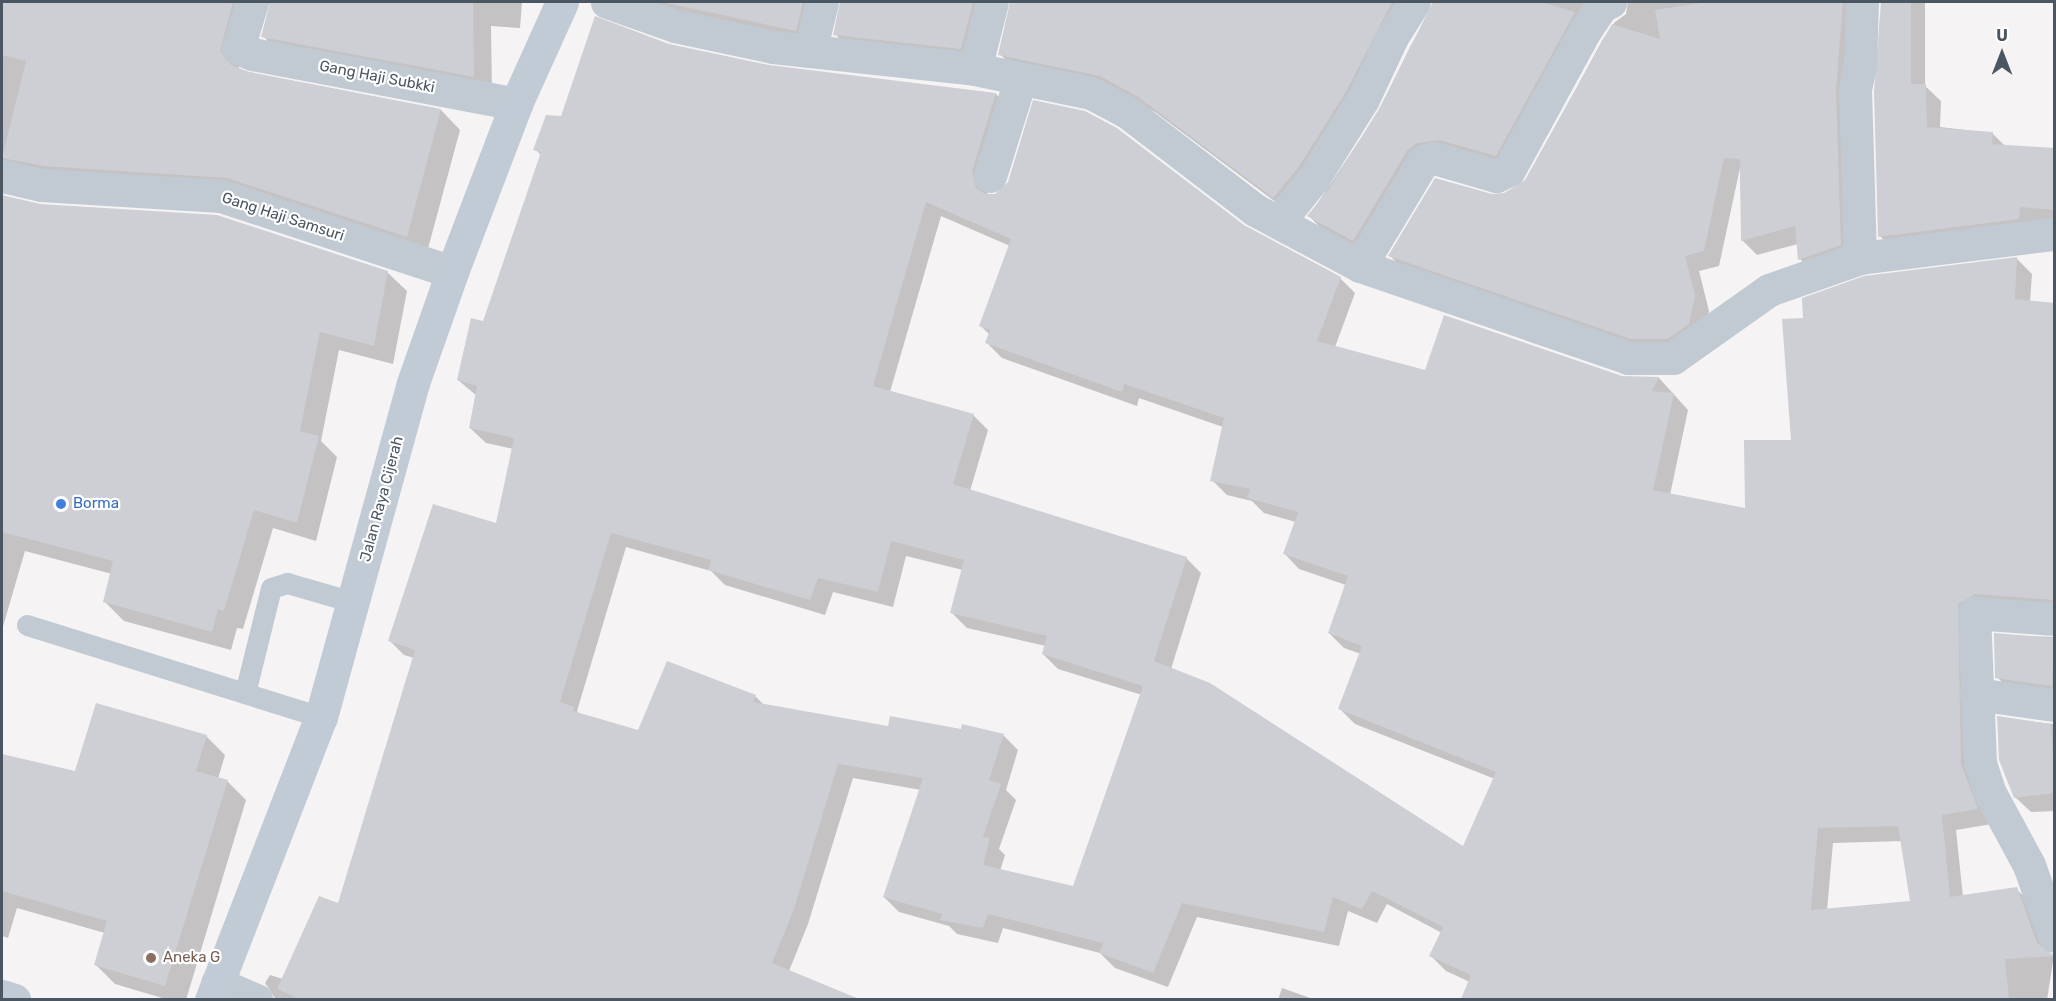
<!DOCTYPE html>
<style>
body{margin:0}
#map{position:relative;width:2056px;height:1001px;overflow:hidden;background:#f5f3f3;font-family:Rubik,sans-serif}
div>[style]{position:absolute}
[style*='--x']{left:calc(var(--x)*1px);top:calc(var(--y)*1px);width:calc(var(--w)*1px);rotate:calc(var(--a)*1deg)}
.shadow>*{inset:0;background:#0003}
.building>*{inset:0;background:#cdcfd5}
.service>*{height:21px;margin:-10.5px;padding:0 10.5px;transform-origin:10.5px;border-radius:10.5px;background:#c1cad2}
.minor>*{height:33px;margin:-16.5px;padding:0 16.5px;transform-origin:16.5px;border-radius:16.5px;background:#c1cad2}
.secondary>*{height:33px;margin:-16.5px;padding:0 16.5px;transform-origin:16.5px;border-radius:16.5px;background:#c1cbd6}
.dots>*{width:16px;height:16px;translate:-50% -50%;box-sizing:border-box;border:3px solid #fff;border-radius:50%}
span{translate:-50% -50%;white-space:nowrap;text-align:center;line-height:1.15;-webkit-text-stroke:4.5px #fff;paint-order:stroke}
.street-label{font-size:15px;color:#4a5661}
.shop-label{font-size:15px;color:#366cbe}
.left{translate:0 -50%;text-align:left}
.education-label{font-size:15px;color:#785e54}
.frame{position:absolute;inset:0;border:3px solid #4a5661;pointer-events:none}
.north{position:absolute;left:1972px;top:24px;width:60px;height:60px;-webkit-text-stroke:4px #fff;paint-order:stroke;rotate:0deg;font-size:16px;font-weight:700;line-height:24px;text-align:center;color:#4a5661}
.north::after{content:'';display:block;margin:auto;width:21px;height:27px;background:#4a5661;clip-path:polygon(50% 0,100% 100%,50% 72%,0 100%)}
</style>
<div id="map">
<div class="shadow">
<div style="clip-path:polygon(2px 2px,522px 2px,520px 28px,491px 26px,492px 95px,282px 55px,263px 36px,271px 3px,253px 16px,238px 70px,441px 110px,460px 130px,426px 256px,243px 196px,3px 191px,3px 197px,387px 272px,407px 291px,393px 364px,339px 350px,321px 441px,337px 457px,316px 541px,273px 528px,243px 629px,237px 628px,231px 650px,124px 621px,105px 602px,112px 574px,25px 551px,2px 630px)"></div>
<div style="clip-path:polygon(637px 2px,831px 2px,811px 45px)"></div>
<div style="clip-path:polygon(841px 2px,1002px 2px,976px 63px,850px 49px,835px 34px)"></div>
<div style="clip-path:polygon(1011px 2px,1419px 2px,1289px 212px,1155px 112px,1116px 91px,1015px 69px,1000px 54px)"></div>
<div style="clip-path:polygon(1432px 2px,1615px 2px,1511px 170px,1433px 158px,1368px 255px,1324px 231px,1309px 216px,1380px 110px,1410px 47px,1431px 12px)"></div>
<div style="clip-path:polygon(1628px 2px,1867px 2px,1855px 260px,1814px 274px,1800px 259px,1798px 244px,1757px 255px,1742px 240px,1740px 168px,1719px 266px,1699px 271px,1709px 311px,1703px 339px,1647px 354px,1405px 270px,1390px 256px,1491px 196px,1504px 194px,1526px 181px,1603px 39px,1615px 22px,1626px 14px)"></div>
<div style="clip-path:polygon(1882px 2px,1925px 2px,1925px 86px,1941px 101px,1940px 127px,1992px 133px,2006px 147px,2054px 150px,2054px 223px,1895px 251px,1880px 236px)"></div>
<div style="clip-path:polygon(evenodd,668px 45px,769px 67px,996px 94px,1011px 109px,986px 187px,988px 196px,1243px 226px,1340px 278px,1355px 293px,1335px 347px,1426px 372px,1659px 378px,1688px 410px,1670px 495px,1746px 509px,1792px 441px,1805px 319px,2017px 259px,2032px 274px,2030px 302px,2054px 305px,2054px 613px,1991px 609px,1992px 824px,1956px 830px,1963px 897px,2016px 889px,2032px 904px,2050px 955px,2054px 955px,2047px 1000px,1463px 1000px,1470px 982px,1446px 971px,1431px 956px,1442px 933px,1387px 904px,1377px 923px,1348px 911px,1339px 946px,1197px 917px,1168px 987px,1115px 968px,1100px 953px,1003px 928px,998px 943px,957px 934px,949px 926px,899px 912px,884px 897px,921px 790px,853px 778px,808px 924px,789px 971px,811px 989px,807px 1000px,276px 1000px,265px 983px,270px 975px,283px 979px,339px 905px,414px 658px,404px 655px,389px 640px,497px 525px,514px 449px,486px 443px,470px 428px,477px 396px,458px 380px,484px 323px,541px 155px,535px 149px,562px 117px,668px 45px,941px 216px,1010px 246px,981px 326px,990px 335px,987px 343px,1002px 358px,1137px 406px,1139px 398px,1223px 427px,1212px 480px,1227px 495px,1252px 501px,1264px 513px,1296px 522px,1284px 553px,1299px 569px,1346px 585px,1329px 633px,1344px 648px,1361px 654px,1340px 709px,1355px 724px,1495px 779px,1464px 849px,1171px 669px,1201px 573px,1186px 558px,970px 491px,988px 430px,973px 415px,890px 392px,941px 216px,668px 45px,626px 547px,711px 571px,725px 585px,825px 615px,833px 592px,893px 607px,906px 556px,963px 570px,952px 613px,967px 628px,1046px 646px,1043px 654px,1058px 669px,1142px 695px,1074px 888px,1000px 871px,1005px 855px,999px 849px,1016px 800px,1006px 790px,1018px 750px,1003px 735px,889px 728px,764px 705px,755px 696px,639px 732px,580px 715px,577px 711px,626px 547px,668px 45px,1902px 841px,1911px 903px,1827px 910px,1833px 843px,1902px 841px)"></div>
<div style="clip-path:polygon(1995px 635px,2054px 637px,2054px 698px,2012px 692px,1997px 677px)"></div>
<div style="clip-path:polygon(1998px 718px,2054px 724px,2054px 811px,2031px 812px,2015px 797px)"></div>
<div style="clip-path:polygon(206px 736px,225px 755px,218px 779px,227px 781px,246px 800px,186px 1000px,169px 1000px,115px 984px,96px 965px,105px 933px,17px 908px,8px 938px,2px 936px,2px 756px,77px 773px)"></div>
<div style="clip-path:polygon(1282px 988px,1316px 1000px,1278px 1000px)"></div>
</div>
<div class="building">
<div style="clip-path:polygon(2px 2px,233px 2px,220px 51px,231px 65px,249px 72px,441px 109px,407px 237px,227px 178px,44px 166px,2px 158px,26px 61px,2px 55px)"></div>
<div style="clip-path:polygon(270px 2px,473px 2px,474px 77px,261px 37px)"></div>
<div style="clip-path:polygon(662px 2px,803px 2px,796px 31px)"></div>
<div style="clip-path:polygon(840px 2px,973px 2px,961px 49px,833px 35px)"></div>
<div style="clip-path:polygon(1010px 2px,1392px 2px,1347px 90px,1298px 168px,1273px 198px,1138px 97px,1100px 76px,998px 55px)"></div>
<div style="clip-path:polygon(1433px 2px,1541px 2px,1575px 12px,1496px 156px,1439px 140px,1417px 143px,1407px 151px,1353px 241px,1307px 216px,1329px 189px,1379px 109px)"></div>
<div style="clip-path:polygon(1708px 2px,1843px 2px,1836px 90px,1841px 245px,1798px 260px,1795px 226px,1741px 241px,1740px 159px,1724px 158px,1704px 251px,1685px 256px,1695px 295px,1689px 324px,1667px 339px,1631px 339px,1388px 256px,1435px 178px,1492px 194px,1504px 193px,1525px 180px,1612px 24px,1660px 39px,1655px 10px)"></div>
<div style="clip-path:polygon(1881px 2px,1911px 2px,1911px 84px,1926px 84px,1927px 127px,1993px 132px,1992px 144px,2055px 148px,2055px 210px,2020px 207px,2019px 219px,1878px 237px,1874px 91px)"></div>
<div style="clip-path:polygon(evenodd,595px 16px,669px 44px,769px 65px,996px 93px,972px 171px,976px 188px,985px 194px,995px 194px,1008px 182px,1033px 100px,1085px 111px,1117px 128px,1244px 225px,1341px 277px,1317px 341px,1425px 370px,1444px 315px,1622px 376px,1659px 377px,1652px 391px,1674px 393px,1653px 490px,1745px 508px,1744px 440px,1791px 440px,1782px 319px,1803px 318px,1802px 298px,1864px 276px,2017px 257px,2015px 299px,2055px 303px,2054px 600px,1975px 594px,1958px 604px,1961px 764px,1978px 809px,1942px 815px,1950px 897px,2017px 887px,2037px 943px,2055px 956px,2005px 959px,2009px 999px,1461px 999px,1471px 975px,1429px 956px,1443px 927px,1372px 891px,1362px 909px,1333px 897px,1324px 932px,1182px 903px,1153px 973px,1099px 953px,1103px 943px,988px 914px,983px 928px,940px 920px,942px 914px,883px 897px,923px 778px,838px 764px,794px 909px,772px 963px,859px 999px,299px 999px,277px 989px,319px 896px,338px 903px,415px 650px,388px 641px,433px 504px,496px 523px,514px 438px,469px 428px,477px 386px,457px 380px,471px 318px,483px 321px,541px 152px,533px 150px,546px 115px,561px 116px,595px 16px,926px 202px,1011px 239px,979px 326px,990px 330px,985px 343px,1122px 392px,1124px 384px,1224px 418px,1210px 481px,1250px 489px,1247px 498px,1298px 512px,1283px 554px,1348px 576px,1328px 633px,1362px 646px,1338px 709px,1496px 772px,1463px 846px,1210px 683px,1154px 661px,1187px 557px,953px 484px,974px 414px,873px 386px,926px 202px,595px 16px,611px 533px,711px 560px,708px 570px,810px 600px,818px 578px,878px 592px,891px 541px,964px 560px,950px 613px,1047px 636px,1042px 654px,1143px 686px,1073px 886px,983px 865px,990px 838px,983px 837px,1001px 784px,989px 780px,1004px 734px,962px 724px,961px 729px,890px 716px,888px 726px,753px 702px,756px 695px,667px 661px,638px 730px,573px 711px,574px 707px,560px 702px,611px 533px,595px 16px,1898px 826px,1910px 901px,1811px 910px,1818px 828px,1898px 826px)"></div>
<div style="clip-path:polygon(2px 195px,40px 204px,217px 215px,388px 271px,374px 346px,320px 332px,300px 431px,319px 436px,297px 523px,254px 510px,224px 611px,218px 609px,212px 632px,103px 602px,113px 561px,2px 532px)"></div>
<div style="clip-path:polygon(1994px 633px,2054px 638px,2052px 686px,1995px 678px)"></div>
<div style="clip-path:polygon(96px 703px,207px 735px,196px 771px,228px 780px,165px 986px,94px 965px,107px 921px,2px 891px,2px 754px,75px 771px)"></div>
<div style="clip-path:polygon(1997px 716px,2051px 724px,2055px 793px,2014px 798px,1999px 760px)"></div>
</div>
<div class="service">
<div style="--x:27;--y:625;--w:308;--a:17.4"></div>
<div style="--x:245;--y:693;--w:108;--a:-76.1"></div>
<div style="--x:271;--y:588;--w:17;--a:-17"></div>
<div style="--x:287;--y:583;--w:69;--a:16.1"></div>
</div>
<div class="minor">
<div style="--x:252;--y:2;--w:48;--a:106.9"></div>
<div style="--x:238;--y:48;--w:15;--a:23"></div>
<div style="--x:252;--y:54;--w:269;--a:10.7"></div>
<div style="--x:607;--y:2;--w:72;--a:19.4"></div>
<div style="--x:675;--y:26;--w:100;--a:12.1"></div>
<div style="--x:773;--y:47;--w:203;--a:6.2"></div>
<div style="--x:975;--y:69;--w:118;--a:11.7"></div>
<div style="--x:1091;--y:93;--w:41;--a:27.8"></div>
<div style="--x:1127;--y:112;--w:161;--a:37.4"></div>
<div style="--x:1255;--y:210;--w:119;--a:28.1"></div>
<div style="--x:1360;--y:266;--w:283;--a:18.9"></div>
<div style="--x:1628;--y:358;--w:45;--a:0"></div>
<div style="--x:1673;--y:358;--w:118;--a:-35.3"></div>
<div style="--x:1769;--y:290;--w:96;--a:-19.4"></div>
<div style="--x:1860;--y:258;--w:195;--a:-7.1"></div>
<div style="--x:810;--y:51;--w:50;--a:-76.2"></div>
<div style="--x:975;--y:69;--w:69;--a:-75.8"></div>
<div style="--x:2;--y:176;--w:40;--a:13"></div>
<div style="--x:41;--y:185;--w:180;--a:3.5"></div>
<div style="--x:221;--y:196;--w:243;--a:18.2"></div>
<div style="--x:990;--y:176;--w:101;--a:-72.6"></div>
<div style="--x:1279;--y:221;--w:54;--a:-51"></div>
<div style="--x:1313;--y:179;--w:94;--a:-58"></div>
<div style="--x:1363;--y:99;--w:68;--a:-64.9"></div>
<div style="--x:1392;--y:37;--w:41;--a:-57.8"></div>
<div style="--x:1860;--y:258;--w:169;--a:-91.7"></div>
<div style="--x:1855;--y:89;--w:25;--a:-78"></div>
<div style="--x:1860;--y:65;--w:63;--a:-88.2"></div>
<div style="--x:1360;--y:266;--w:122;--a:-59"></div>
<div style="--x:1423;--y:161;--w:11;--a:-15"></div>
<div style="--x:1434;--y:158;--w:65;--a:16.2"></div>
<div style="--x:1496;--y:176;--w:14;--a:-25"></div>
<div style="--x:1509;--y:170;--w:161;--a:-61.4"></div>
<div style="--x:1586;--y:29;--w:29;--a:-56"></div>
<div style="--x:1602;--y:5;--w:9;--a:-21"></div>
<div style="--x:2054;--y:619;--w:80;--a:-175.7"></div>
<div style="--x:1974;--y:613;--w:150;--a:87.7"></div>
<div style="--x:1980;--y:763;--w:32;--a:72"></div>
<div style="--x:1990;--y:793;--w:82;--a:61.6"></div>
<div style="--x:2029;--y:865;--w:75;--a:70.6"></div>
<div style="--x:1976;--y:694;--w:79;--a:8"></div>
<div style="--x:217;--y:983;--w:43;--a:23.6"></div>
</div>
<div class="secondary">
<div style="--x:2;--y:996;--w:13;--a:18"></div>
<div style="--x:211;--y:1000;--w:304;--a:-68.8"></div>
<div style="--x:321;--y:717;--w:346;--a:-74.6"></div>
<div style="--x:413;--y:383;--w:118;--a:-70.6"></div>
<div style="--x:452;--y:272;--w:180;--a:-69.1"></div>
<div style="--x:516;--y:104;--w:112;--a:-65.7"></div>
</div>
<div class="dots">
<div style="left:61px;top:504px;background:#3f7fe0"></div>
<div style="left:151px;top:958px;background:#8d6e63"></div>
</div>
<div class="street-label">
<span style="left:377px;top:77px;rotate:11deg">Gang Haji Subkki</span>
<span style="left:283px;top:217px;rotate:18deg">Gang Haji Samsuri</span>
<span style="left:382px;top:499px;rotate:-75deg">Jalan Raya Cijerah</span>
</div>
<div class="shop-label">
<span class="left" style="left:73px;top:504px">Borma</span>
</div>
<div class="education-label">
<span class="left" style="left:163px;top:958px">Aneka G</span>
</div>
<div class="frame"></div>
<div class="north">U</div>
</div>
